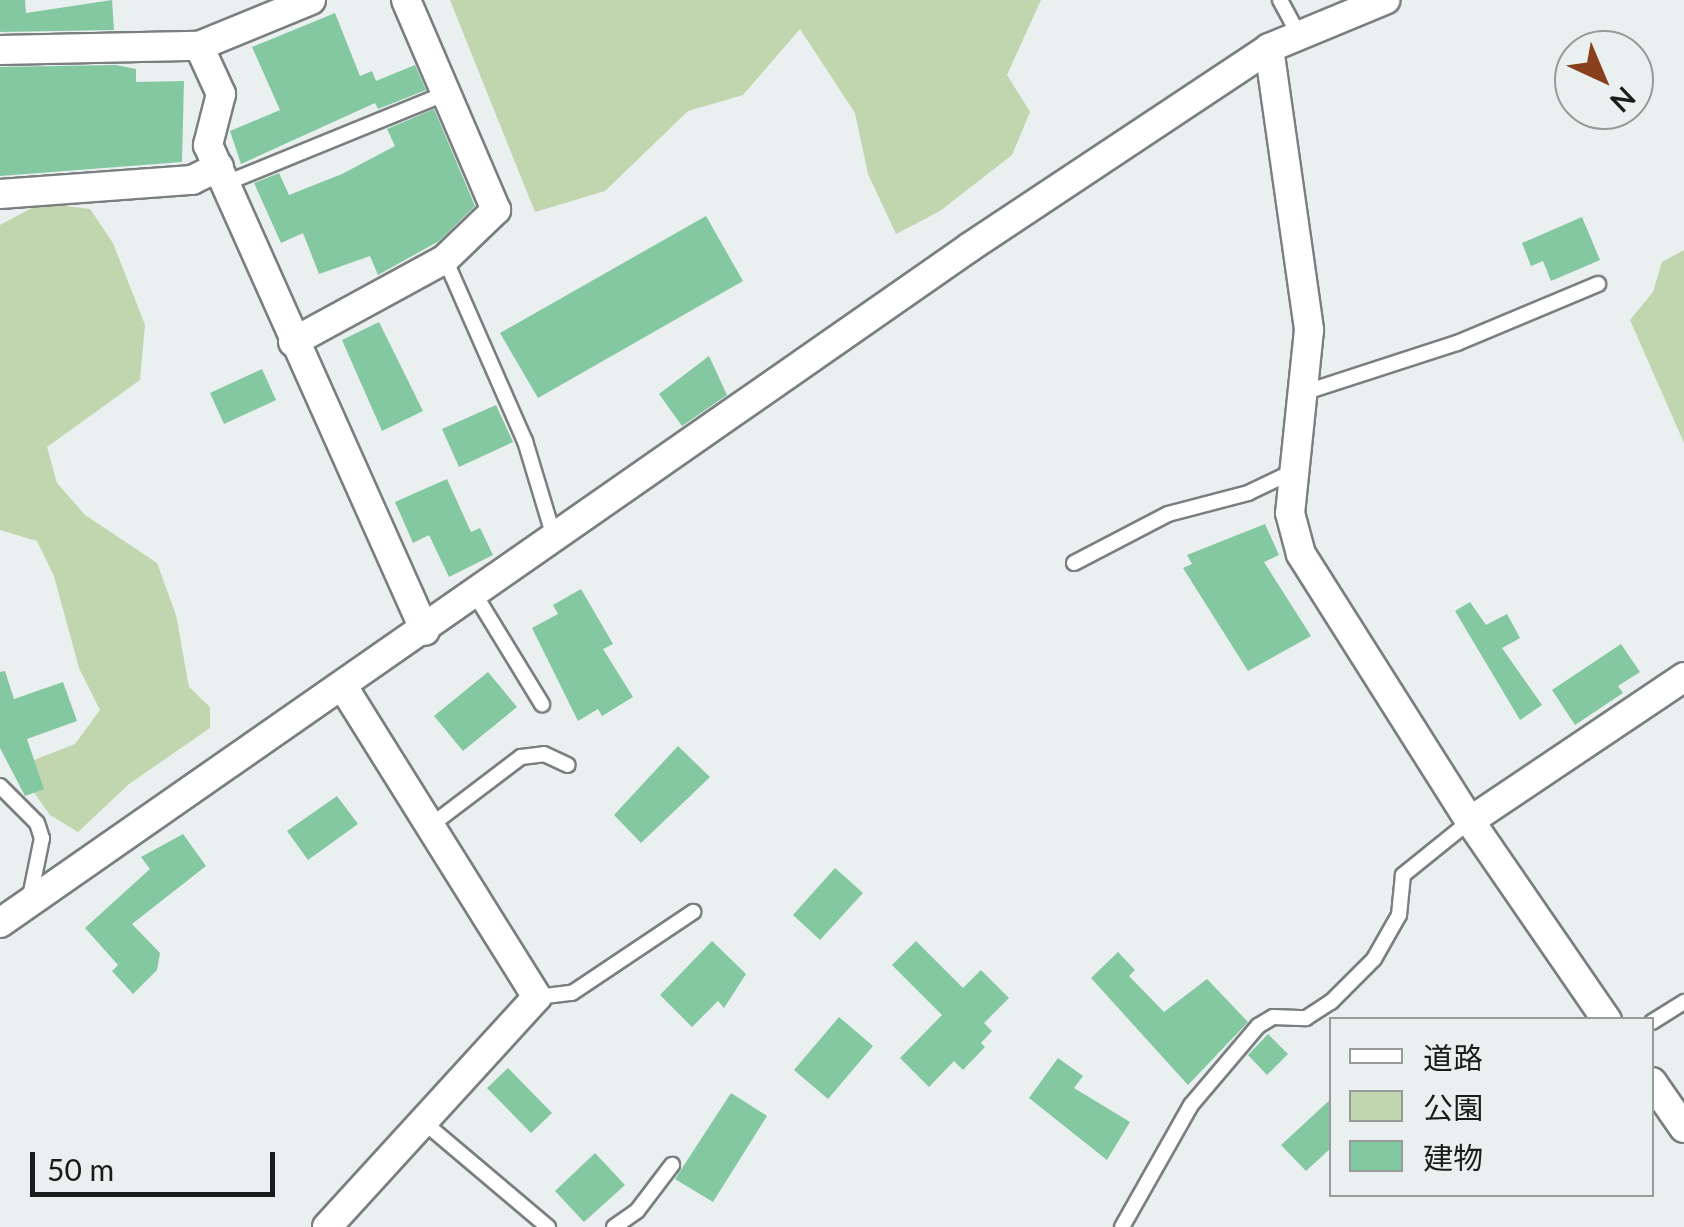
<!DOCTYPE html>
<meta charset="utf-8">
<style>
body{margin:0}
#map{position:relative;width:1684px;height:1227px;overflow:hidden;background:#eaefef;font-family:Lato,"Noto Sans JP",sans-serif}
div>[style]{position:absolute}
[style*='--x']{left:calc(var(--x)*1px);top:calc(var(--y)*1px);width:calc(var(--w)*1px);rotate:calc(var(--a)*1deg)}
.green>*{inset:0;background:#c1d6ae}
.building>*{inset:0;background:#84c8a2}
.roads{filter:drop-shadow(2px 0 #7a7f7f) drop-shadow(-2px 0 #7a7f7f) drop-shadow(0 2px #7a7f7f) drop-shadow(0 -2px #7a7f7f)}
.service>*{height:14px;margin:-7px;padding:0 7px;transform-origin:7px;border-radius:7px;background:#fff}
.minor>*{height:28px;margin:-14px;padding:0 14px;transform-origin:14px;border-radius:14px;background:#fff}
span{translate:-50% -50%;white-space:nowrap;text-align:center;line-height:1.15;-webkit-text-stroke:9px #eaefef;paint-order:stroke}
.legend{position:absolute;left:1329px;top:1017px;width:325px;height:180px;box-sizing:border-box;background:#eaefef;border:2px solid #979b9a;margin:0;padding:12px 18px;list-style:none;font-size:30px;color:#1a1c1b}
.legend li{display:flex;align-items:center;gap:20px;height:50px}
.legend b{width:50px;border:2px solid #979b9a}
.north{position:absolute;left:1554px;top:30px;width:100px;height:100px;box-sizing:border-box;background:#eaefef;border:2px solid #979b9a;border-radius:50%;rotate:136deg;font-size:28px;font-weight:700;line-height:40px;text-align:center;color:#1a1c1b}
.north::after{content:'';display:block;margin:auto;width:35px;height:45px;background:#87401b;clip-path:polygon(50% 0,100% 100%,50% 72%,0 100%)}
.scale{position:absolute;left:30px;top:1152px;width:245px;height:45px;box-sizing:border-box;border:5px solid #1a1c1b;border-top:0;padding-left:12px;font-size:30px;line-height:35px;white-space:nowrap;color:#1a1c1b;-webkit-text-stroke:8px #eaefef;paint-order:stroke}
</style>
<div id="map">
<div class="green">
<div style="clip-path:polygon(450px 0,1041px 0,1007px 75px,1030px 112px,1012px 155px,940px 211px,896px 234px,868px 174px,855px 113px,800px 29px,743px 95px,688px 111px,605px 191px,535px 212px)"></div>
<div style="clip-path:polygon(41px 203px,90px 209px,113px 243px,145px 325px,140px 380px,47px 447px,57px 483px,85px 515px,157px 563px,176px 615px,189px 687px,210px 707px,210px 728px,129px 784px,78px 832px,50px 815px,16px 767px,75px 744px,100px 710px,79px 668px,54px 576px,37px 541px,0 530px,0 225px)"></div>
<div style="clip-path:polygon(1684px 250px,1684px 443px,1630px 320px,1653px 292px,1662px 262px)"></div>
</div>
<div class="building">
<div style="clip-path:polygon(0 0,25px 0,26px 13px,112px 0,114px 30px,0 32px)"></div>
<div style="clip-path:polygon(335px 13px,360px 76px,372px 71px,376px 81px,415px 65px,426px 90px,378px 109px,375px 103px,241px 164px,230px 131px,280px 110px,252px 47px)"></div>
<div style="clip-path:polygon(116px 65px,136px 69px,136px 82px,184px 81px,182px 162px,0 176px,0 67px)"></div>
<div style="clip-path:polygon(434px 109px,475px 206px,439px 241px,378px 275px,370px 256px,319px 274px,303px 233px,281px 243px,254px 183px,279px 173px,289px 195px,342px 174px,395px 146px,387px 129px)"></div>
<div style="clip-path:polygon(706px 216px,743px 281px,538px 398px,500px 333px)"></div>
<div style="clip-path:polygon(1582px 217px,1600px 260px,1551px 281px,1543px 261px,1531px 266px,1522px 243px)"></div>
<div style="clip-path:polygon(379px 322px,423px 411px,382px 431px,342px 340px)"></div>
<div style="clip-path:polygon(709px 356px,727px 395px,682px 426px,659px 394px)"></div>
<div style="clip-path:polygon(262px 369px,276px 400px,224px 424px,210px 393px)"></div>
<div style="clip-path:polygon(496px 405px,513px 442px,459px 467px,442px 429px)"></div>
<div style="clip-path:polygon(447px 479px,471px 532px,480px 528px,493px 555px,449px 577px,429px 535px,413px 543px,395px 502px)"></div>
<div style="clip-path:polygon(1265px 524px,1279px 555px,1264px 562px,1311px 636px,1248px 671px,1183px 568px,1192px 564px,1187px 555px)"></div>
<div style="clip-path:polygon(581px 589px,613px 644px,603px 649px,633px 697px,602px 716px,598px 709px,578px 721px,532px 628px,558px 614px,553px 605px)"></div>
<div style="clip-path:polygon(1470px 602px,1486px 625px,1507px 614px,1520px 638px,1502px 648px,1542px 705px,1520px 720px,1455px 611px)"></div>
<div style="clip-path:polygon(1621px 644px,1640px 672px,1618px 686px,1623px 693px,1575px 725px,1552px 690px)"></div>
<div style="clip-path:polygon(5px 671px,14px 699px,63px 682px,77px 721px,27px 739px,44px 789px,25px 796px,0 748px,0 672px)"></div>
<div style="clip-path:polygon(488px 672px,517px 707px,463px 751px,434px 716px)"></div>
<div style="clip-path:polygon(678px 746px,710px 777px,641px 843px,614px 815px)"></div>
<div style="clip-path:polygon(337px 796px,358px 824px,308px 860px,287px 831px)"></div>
<div style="clip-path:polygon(183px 834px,206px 866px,132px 924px,160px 953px,157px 970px,133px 994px,112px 971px,118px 965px,85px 928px,150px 869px,141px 857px)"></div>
<div style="clip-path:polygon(835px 868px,863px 893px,820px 940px,793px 915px)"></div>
<div style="clip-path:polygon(712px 941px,746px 974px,724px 1008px,718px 1001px,692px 1027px,660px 995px)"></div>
<div style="clip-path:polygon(916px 941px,963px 988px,981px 970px,1009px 998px,984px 1023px,992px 1031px,981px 1043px,985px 1047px,963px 1070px,954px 1061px,929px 1087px,900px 1058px,942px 1015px,892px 965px)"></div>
<div style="clip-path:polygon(1118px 952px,1135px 970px,1129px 976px,1164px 1012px,1207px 979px,1248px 1022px,1188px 1085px,1091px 978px)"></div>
<div style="clip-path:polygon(839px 1017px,873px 1046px,828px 1099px,794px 1070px)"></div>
<div style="clip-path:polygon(1268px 1034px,1288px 1054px,1267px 1075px,1248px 1055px)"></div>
<div style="clip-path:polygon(1058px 1058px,1083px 1076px,1074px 1088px,1130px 1122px,1107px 1160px,1029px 1098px)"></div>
<div style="clip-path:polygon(508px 1068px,552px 1113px,531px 1133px,487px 1088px)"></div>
<div style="clip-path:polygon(731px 1093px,767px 1116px,713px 1202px,675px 1179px)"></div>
<div style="clip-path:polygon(1332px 1098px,1332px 1147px,1306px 1171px,1281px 1145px)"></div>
<div style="clip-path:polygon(595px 1153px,625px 1185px,584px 1222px,555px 1191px)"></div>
</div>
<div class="roads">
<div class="service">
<div style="--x:1280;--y:0;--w:42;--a:61.6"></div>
<div style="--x:226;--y:183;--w:238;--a:-22.2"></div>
<div style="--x:445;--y:259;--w:199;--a:66.3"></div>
<div style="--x:525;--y:441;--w:100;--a:73.2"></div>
<div style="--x:1303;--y:393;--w:162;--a:-18"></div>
<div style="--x:1457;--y:343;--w:153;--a:-22.7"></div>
<div style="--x:1074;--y:563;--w:106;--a:-27.5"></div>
<div style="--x:1168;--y:514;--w:83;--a:-14.7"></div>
<div style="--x:1248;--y:493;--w:51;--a:-25.6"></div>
<div style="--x:476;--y:596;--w:127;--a:58.6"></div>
<div style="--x:0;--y:786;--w:52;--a:45"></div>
<div style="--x:37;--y:823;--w:16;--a:72"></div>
<div style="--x:42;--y:838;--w:65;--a:101.5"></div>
<div style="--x:430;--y:826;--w:114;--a:-37.2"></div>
<div style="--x:521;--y:757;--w:23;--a:-7"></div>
<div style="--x:544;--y:754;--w:26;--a:25"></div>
<div style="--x:537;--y:997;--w:35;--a:-7"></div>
<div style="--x:572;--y:993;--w:146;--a:-33.8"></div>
<div style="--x:1652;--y:1022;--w:38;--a:-32"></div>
<div style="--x:426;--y:1124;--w:160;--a:40.2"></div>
<div style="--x:614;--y:1227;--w:28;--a:-35"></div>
<div style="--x:637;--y:1211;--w:58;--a:-52.7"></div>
<div style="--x:1122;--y:1227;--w:140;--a:-60.5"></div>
<div style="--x:1191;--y:1105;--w:104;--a:-49.7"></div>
<div style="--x:1258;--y:1026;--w:17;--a:-31"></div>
<div style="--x:1273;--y:1017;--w:33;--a:2"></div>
<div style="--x:1306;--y:1018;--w:30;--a:-33"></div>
<div style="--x:1331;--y:1002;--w:61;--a:-45"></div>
<div style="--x:1374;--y:959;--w:51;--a:-60.4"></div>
<div style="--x:1399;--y:915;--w:40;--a:-84.3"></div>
<div style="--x:1403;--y:875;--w:86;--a:-38.9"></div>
</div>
<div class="minor">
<div style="--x:199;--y:46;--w:53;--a:65.4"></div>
<div style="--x:221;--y:94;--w:53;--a:104.3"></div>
<div style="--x:208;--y:145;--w:532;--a:65.94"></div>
<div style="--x:1269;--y:48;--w:285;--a:81.9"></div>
<div style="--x:1309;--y:330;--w:184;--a:95.9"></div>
<div style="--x:1290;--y:513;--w:42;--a:75"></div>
<div style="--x:1301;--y:554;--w:316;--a:57.7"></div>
<div style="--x:1470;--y:821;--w:242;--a:55.5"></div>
<div style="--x:0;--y:50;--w:199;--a:-1.2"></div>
<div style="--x:199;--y:46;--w:121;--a:-22.3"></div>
<div style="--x:0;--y:194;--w:193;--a:-4.2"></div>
<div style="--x:192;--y:180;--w:30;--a:-26"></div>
<div style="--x:293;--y:342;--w:173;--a:-28.6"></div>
<div style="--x:445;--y:259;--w:71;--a:-43.9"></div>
<div style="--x:496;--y:210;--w:228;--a:-113.2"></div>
<div style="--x:1470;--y:821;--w:258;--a:-33.9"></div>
<div style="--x:0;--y:923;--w:1182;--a:-34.87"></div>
<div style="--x:970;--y:247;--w:359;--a:-33.6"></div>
<div style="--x:1269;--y:48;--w:126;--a:-22.5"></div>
<div style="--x:1652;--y:1082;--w:56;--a:55.2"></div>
<div style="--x:327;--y:1227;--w:311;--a:-47.6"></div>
<div style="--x:537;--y:997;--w:367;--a:-122"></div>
</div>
</div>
<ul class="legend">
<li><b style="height:12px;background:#fff"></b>道路</li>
<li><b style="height:28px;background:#c1d6ae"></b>公園</li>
<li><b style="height:28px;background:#84c8a2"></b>建物</li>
</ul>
<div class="north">N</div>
<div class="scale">50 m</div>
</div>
